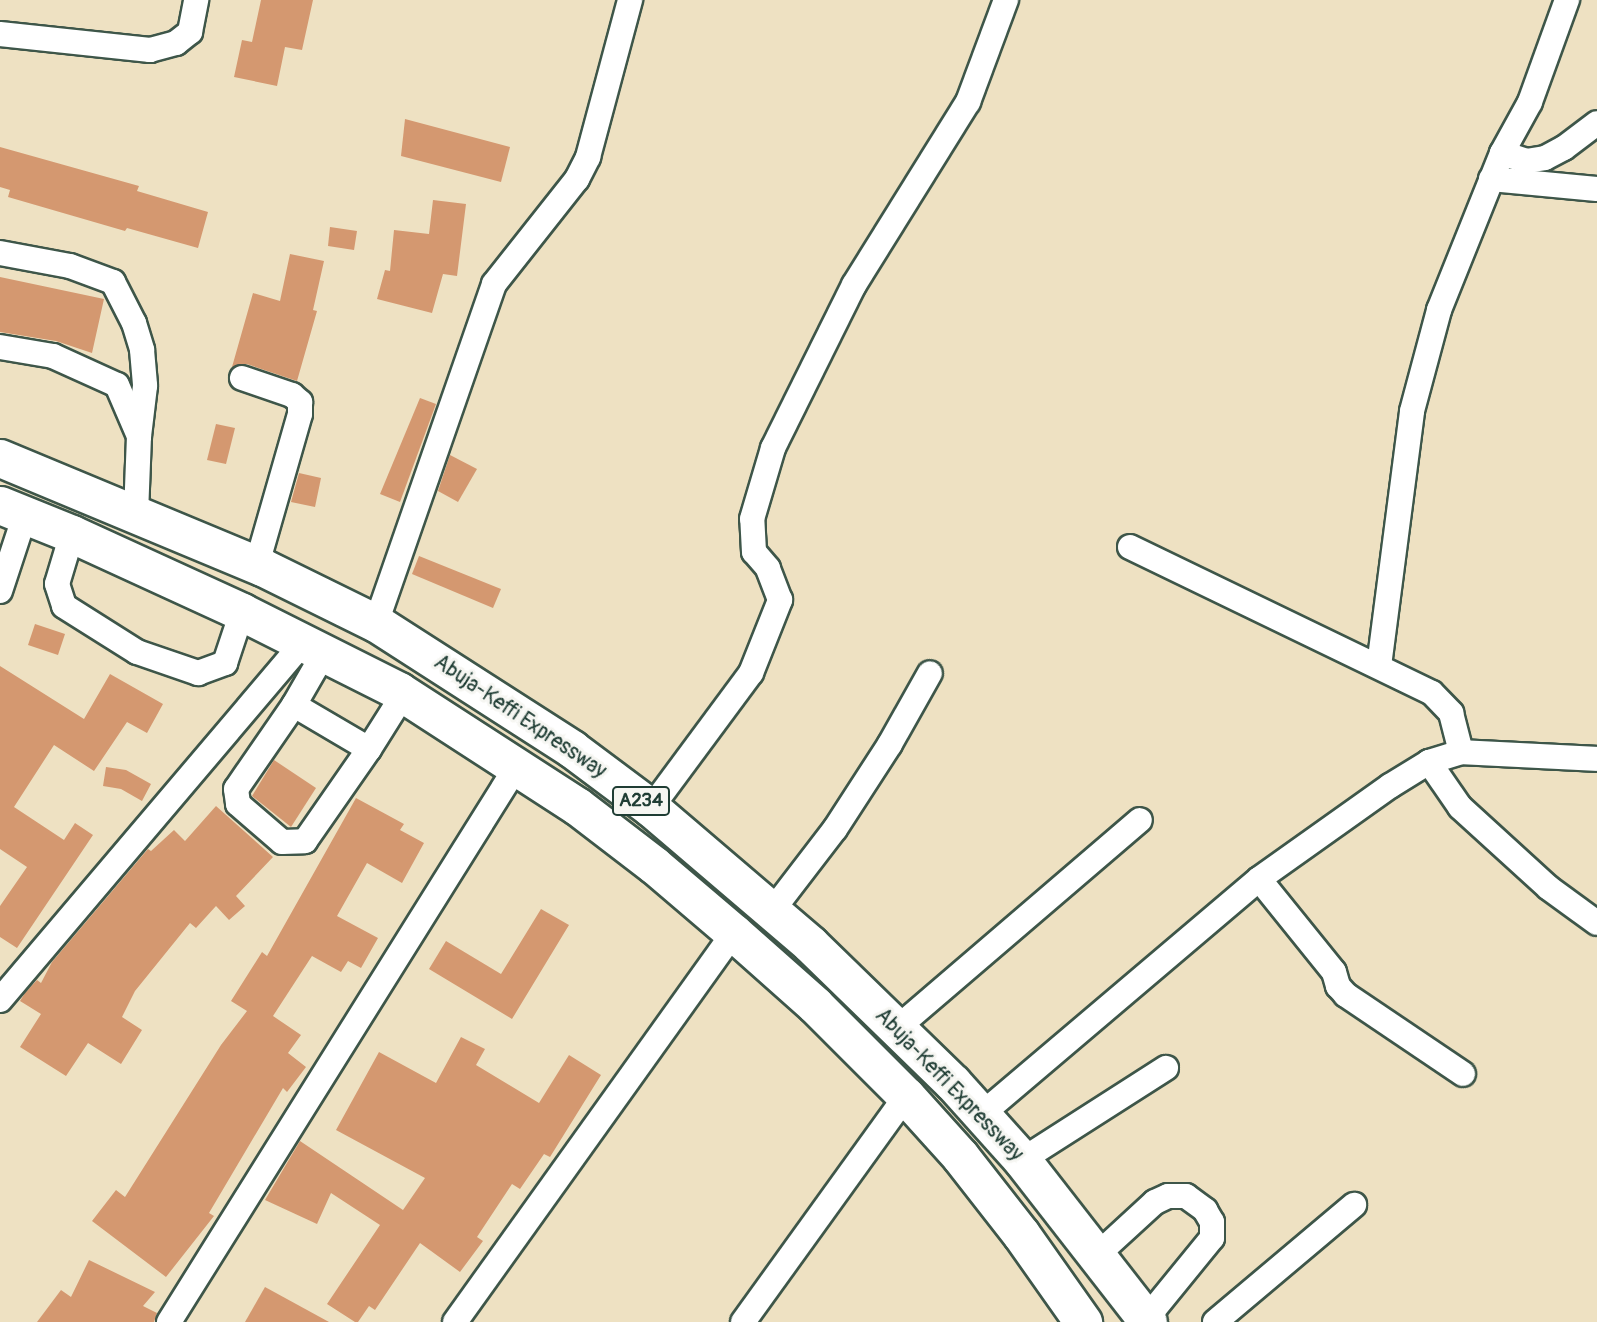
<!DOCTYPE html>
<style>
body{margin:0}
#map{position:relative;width:1597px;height:1322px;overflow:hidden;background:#eee1c2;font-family:Pangolin,sans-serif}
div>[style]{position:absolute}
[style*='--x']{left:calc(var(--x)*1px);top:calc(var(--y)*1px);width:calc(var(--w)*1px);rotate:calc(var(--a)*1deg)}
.building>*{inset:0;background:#d49870}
.roads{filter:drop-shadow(2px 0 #3e5649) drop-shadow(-2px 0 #3e5649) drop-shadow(0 2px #3e5649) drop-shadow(0 -2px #3e5649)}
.minor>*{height:24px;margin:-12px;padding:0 12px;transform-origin:12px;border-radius:12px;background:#fff}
.highway>*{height:37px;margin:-18.5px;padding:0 18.5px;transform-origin:18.5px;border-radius:18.5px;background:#fff}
span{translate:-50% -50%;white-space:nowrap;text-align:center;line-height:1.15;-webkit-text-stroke:6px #f6f6f2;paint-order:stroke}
.shield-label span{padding:2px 5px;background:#f6f6f2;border:2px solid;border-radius:5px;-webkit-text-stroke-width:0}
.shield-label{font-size:19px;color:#1f3d34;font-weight:700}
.street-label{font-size:21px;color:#1f3d34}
</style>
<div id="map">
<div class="building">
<div style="clip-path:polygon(261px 0,313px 0,302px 50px,285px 47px,277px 86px,234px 77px,242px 40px,252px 42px)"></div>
<div style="clip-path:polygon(405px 119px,510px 147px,501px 182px,401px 156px)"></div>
<div style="clip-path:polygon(0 147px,139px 186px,137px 191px,208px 212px,198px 248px,127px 228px,125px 231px,8px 197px,10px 190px,0 187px)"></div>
<div style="clip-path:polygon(433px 200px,466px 204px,457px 276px,443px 274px,432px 313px,377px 299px,385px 270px,390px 271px,394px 230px,429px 234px)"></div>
<div style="clip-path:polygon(330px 227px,357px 231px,354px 250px,328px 246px)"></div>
<div style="clip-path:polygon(290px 254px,324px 261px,313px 310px,317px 311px,297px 381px,247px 364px,232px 367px,253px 293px,280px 301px)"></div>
<div style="clip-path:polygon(0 277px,104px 299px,92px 353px,56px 341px,0 332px)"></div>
<div style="clip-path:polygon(420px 398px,436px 404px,400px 502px,380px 494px)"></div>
<div style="clip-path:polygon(216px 424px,235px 428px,226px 464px,207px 460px)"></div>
<div style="clip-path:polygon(450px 455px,477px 469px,458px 502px,438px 491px)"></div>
<div style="clip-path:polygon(299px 473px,321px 478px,315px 507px,291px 502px)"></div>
<div style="clip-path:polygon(419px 556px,501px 589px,493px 608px,412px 574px)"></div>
<div style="clip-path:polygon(35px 624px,65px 634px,58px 655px,28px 645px)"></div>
<div style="clip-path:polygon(0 666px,84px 719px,110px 674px,163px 704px,147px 733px,127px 722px,94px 771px,54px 745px,14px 807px,64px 840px,75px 823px,93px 835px,17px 948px,0 937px,0 906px,27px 867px,0 849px)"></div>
<div style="clip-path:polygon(274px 760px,316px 788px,291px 827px,252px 796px)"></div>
<div style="clip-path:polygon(106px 767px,126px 770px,151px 784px,142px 801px,121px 789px,103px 786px)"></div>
<div style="clip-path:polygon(356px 798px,404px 824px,400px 830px,424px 843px,402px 883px,367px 863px,337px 916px,378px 938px,361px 968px,348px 961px,341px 972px,312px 956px,273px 1016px,301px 1035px,288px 1053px,306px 1067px,287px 1092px,283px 1088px,209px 1213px,214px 1216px,166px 1277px,92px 1221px,116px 1190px,125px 1197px,221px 1045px,247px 1011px,231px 1001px,262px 952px,267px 956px)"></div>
<div style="clip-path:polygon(216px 806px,273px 857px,236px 896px,245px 906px,229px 920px,216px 906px,196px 928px,190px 923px,135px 991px,122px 1017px,142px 1030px,121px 1064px,88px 1043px,66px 1076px,20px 1047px,41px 1014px,20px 1001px,25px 993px,37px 980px,41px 983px,52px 962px,148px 849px,151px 851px,174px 830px,185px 841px)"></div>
<div style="clip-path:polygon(541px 909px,569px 925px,512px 1019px,429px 969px,446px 941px,501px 974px)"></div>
<div style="clip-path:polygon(461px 1037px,485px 1049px,476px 1065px,539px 1103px,569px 1055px,601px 1075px,550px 1157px,544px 1154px,520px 1189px,512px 1184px,477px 1237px,483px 1241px,460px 1272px,420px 1243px,375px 1310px,369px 1306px,358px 1322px,355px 1322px,327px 1304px,380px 1225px,331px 1193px,317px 1224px,265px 1200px,300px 1141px,403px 1210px,425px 1178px,336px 1130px,379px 1052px,436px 1083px)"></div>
<div style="clip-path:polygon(89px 1260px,155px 1292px,143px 1306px,157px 1313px,154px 1322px,37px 1322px,61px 1290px,71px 1297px)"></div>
<div style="clip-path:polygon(265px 1287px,329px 1322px,245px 1322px)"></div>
</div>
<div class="roads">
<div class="minor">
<div style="--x:0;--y:34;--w:151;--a:6.1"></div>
<div style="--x:150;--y:50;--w:27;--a:-15"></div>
<div style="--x:176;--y:43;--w:18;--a:-38"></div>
<div style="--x:190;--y:32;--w:33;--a:-79"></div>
<div style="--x:1502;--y:153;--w:25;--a:18"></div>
<div style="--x:1526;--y:161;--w:19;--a:-9"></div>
<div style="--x:1545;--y:158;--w:21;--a:-28"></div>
<div style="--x:1564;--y:148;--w:41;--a:-37.1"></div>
<div style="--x:1491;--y:179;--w:106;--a:5.4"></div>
<div style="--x:0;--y:253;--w:71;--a:10.5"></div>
<div style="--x:70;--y:266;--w:46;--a:20.4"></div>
<div style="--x:113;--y:282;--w:46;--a:62.9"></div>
<div style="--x:134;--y:323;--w:28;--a:73"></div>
<div style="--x:142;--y:350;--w:36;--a:85"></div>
<div style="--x:145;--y:386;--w:50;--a:96.8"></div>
<div style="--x:0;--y:347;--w:54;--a:9.6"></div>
<div style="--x:53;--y:356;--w:70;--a:24.4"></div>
<div style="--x:117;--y:385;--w:56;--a:66.7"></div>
<div style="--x:139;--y:436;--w:77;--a:92.2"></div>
<div style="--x:242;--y:378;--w:53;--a:18.8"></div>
<div style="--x:292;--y:395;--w:11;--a:41"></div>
<div style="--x:300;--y:402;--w:12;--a:90"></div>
<div style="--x:300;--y:414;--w:156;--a:106"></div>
<div style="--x:72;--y:534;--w:52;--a:106.7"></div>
<div style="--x:57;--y:584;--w:23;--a:72"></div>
<div style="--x:64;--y:606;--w:86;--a:32.2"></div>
<div style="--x:137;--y:652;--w:65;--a:19"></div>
<div style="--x:198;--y:673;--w:29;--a:-20"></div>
<div style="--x:225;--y:663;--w:54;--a:-71.6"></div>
<div style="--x:1130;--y:547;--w:335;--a:25.8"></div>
<div style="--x:1432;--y:693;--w:28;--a:46"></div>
<div style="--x:1451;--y:713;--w:40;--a:75.6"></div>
<div style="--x:0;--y:591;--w:80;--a:-71.8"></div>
<div style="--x:376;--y:623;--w:359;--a:-70.8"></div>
<div style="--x:494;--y:284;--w:134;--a:-51.7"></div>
<div style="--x:577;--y:179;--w:25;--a:-63"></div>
<div style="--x:588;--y:157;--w:163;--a:-75"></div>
<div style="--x:324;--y:653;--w:60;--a:120"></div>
<div style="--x:294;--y:705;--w:87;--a:30.4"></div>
<div style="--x:369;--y:749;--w:64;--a:-57.8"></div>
<div style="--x:1379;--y:666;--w:257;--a:-82.6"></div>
<div style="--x:1412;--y:411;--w:105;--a:-75"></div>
<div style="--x:1439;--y:310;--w:169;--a:-68.1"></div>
<div style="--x:1502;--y:153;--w:58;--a:-61.2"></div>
<div style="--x:1530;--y:102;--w:109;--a:-70.1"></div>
<div style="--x:294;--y:705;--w:102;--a:124.6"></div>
<div style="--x:236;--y:789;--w:15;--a:82"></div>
<div style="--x:238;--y:804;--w:58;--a:40.8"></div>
<div style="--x:282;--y:842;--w:23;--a:-2"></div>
<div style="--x:305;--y:841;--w:112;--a:-55.2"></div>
<div style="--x:1429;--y:762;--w:55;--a:55.4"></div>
<div style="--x:1460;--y:807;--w:120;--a:42.3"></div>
<div style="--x:1549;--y:888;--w:59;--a:36.1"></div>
<div style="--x:651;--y:808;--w:168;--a:-53.5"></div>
<div style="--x:751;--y:673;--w:79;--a:-68.3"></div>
<div style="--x:780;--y:600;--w:34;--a:-111"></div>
<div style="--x:768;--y:568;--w:21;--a:-131"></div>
<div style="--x:754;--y:552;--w:33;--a:-93"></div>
<div style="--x:752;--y:519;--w:74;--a:-73.5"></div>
<div style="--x:773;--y:448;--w:182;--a:-63.6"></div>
<div style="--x:854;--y:285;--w:216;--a:-58.1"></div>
<div style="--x:968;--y:102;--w:109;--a:-69.6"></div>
<div style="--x:1259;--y:879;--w:119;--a:51.1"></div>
<div style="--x:1334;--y:972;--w:15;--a:74"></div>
<div style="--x:1338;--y:986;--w:12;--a:48"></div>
<div style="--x:1346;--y:995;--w:141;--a:34"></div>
<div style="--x:772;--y:911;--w:103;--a:-52.5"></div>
<div style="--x:835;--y:829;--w:101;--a:-57.1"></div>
<div style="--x:890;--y:744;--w:81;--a:-60.6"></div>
<div style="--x:0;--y:1000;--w:470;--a:-49.7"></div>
<div style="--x:896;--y:1029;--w:321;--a:-40.6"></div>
<div style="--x:982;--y:1114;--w:363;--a:-40.3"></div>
<div style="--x:1259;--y:879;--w:161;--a:-35.4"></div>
<div style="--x:1390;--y:786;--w:46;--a:-31.6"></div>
<div style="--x:1429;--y:762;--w:34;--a:-17"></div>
<div style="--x:1461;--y:752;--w:136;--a:2.9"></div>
<div style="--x:1022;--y:1160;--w:171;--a:-32.6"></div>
<div style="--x:1096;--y:1256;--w:80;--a:-42.5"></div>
<div style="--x:1155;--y:1202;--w:14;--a:-25"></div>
<div style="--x:1168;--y:1196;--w:18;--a:0"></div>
<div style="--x:1186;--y:1196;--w:24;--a:36"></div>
<div style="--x:1205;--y:1210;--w:14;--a:60"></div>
<div style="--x:1212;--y:1222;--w:16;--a:90"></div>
<div style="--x:1212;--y:1238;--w:104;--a:129.2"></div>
<div style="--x:169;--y:1322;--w:656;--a:-57.96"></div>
<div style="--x:455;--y:1322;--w:479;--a:-54.4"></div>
<div style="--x:743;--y:1322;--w:279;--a:-54.2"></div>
<div style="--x:1215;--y:1322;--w:182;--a:-40.1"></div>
</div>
<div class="highway">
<div style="--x:0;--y:458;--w:284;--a:22.6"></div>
<div style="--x:262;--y:567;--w:127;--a:26.2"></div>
<div style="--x:376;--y:623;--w:233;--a:32.7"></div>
<div style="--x:572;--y:749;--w:99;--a:36.8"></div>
<div style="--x:651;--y:808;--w:209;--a:40.5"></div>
<div style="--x:810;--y:944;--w:199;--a:44.2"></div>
<div style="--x:953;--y:1083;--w:103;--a:48.1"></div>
<div style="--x:1022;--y:1160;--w:205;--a:52.1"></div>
<div style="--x:0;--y:505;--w:78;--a:21.9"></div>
<div style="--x:72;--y:534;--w:187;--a:24.6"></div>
<div style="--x:242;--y:612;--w:176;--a:26.7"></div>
<div style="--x:399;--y:691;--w:212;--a:32.9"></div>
<div style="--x:577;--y:806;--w:97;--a:37.5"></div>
<div style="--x:654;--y:865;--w:105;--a:40.4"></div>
<div style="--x:734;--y:933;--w:108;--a:41.6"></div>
<div style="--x:815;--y:1005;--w:129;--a:45"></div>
<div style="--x:906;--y:1096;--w:81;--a:48"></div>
<div style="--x:960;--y:1156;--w:99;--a:52"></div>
<div style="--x:1021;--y:1234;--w:108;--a:54.8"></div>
</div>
</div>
<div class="shield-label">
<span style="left:641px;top:801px">A234</span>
</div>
<div class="street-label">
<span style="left:520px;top:717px;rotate:34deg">Abuja-Keffi Expressway</span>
<span style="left:949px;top:1085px;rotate:46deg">Abuja-Keffi Expressway</span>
</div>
</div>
